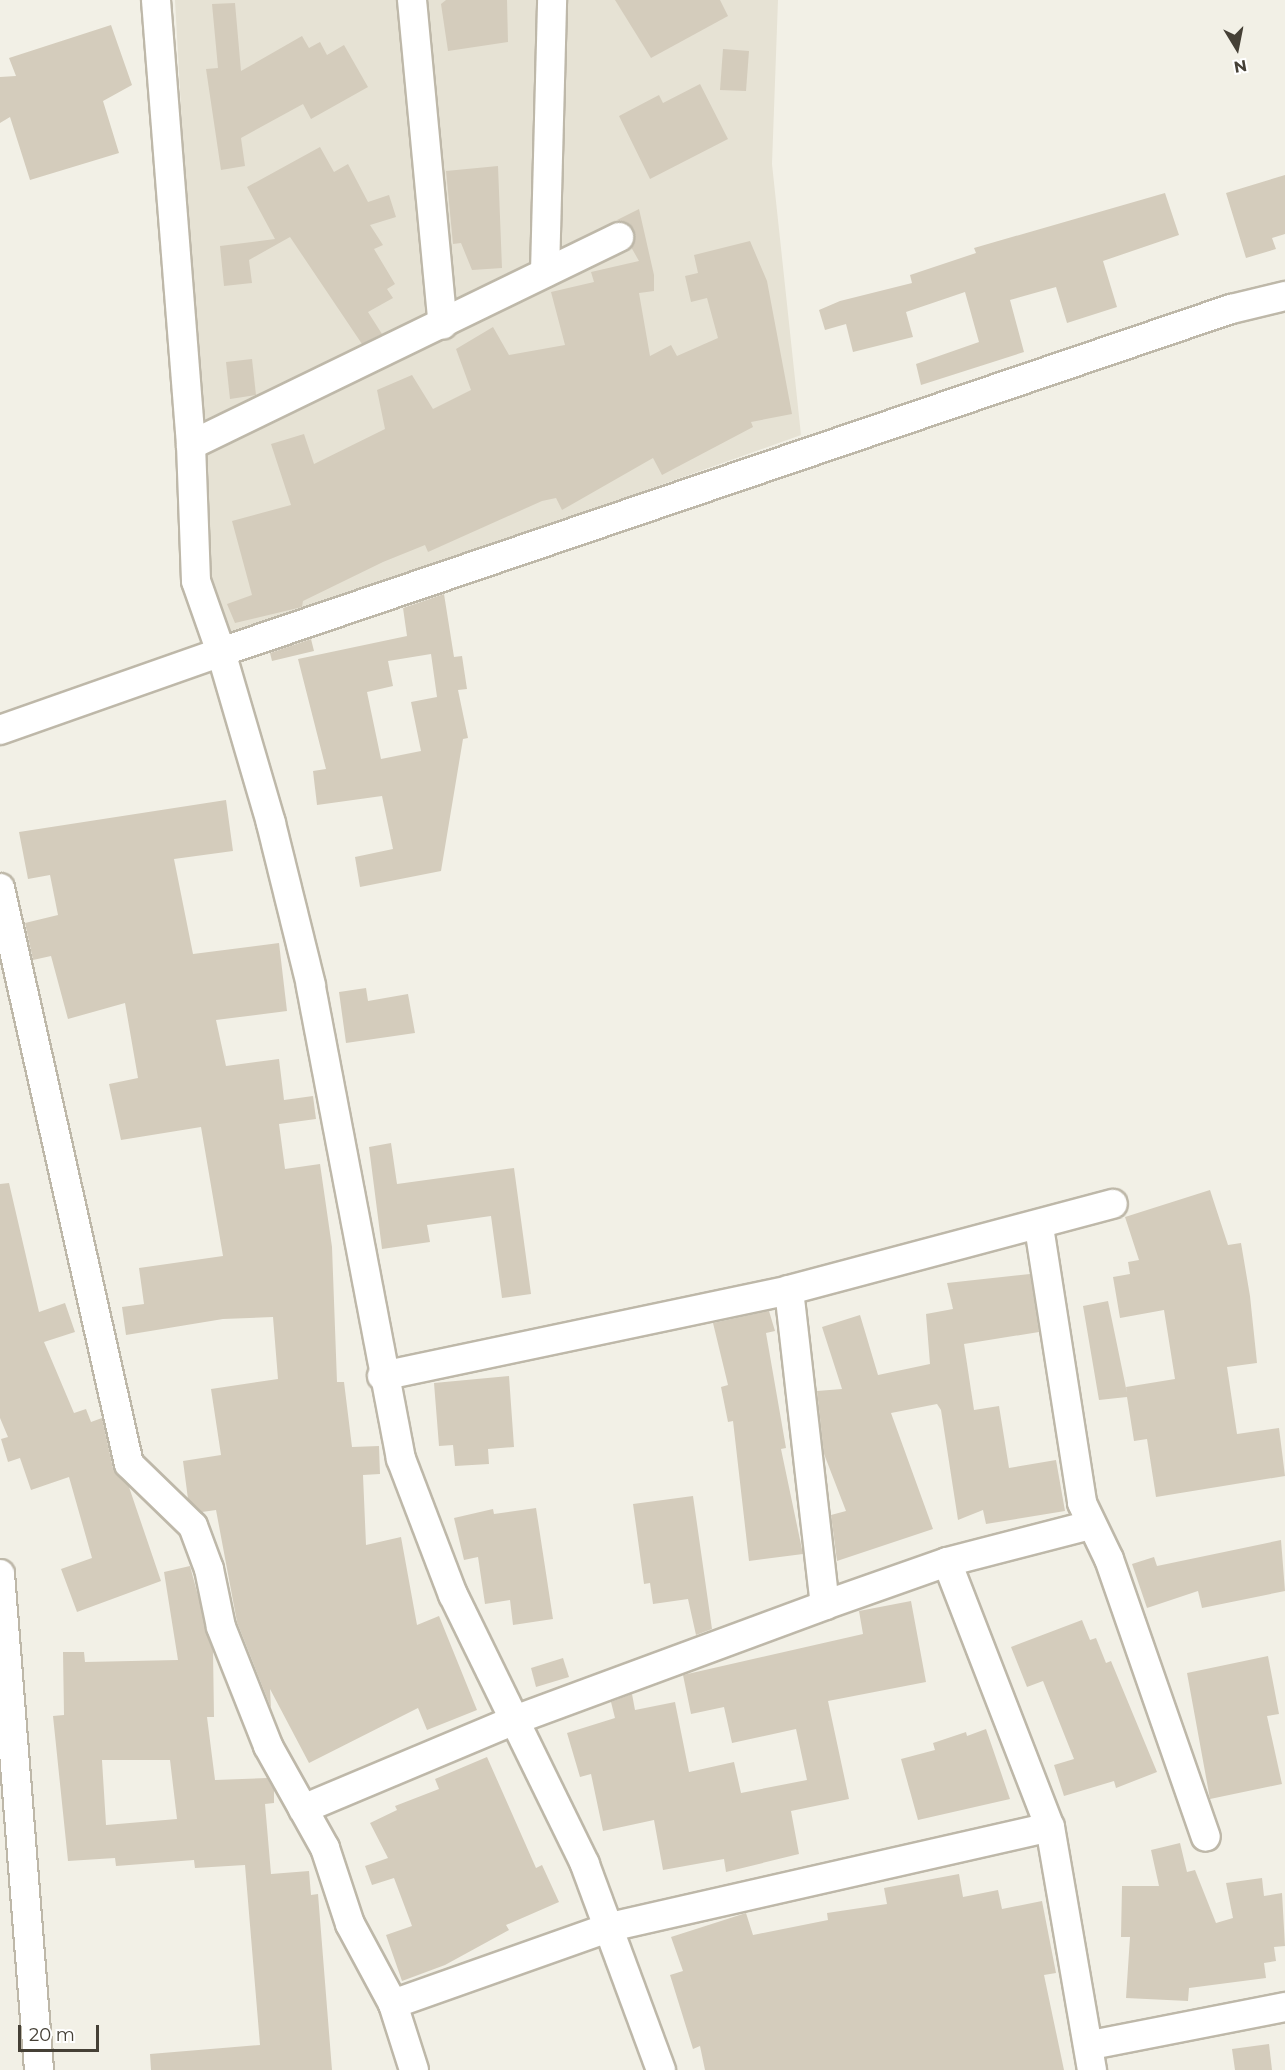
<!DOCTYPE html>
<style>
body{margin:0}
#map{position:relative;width:1285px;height:2070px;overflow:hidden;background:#f2f0e6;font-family:Montserrat,sans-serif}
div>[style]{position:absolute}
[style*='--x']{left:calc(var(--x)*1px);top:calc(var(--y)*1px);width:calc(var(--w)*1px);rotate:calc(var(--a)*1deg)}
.residential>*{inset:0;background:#e6e2d4}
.building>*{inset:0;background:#d4ccbc}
.roads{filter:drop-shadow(2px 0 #beb8a9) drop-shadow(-2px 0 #beb8a9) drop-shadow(0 2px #beb8a9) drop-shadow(0 -2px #beb8a9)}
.minor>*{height:28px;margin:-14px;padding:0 14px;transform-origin:14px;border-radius:14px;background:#fff}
span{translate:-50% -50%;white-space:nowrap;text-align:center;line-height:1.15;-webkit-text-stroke:6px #fff;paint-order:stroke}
.north{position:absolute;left:1207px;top:18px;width:60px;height:60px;-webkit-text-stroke:4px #fff;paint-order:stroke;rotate:170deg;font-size:16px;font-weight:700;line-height:24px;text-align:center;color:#454036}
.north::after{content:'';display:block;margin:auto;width:21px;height:27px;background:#454036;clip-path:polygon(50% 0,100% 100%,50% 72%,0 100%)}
.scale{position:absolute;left:18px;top:2025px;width:81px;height:27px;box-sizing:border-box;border:3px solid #454036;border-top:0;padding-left:8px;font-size:18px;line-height:21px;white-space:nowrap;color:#454036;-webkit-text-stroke:4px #fff;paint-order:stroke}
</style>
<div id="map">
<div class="residential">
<div style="clip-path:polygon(175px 0,778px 0,772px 164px,801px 435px,226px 640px,206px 560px)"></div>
</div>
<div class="building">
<div style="clip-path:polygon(446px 0,507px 0,508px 42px,448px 51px,441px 4px)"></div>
<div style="clip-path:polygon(615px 0,720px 0,728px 16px,651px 58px)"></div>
<div style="clip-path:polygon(235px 3px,241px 71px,302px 36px,309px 48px,320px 42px,327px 55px,344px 45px,368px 87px,311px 119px,303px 104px,241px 138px,245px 166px,221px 170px,206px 69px,218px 68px,212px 4px)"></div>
<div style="clip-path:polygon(111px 25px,132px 85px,103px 101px,119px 153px,30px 180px,10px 117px,0 123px,0 77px,16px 76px,9px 58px)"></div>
<div style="clip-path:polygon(723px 49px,749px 51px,746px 91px,720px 90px)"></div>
<div style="clip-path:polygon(700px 84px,728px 139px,650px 179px,619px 116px,659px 95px,663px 103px)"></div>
<div style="clip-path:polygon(320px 147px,334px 172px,348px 164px,368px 202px,389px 195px,396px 217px,370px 225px,383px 245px,374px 249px,395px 284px,387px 289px,393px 298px,368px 312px,382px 334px,362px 344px,290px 237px,249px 260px,252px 283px,224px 286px,220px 246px,275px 239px,247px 187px)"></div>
<div style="clip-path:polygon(498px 166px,502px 268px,472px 270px,461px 243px,453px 244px,446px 171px)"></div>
<div style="clip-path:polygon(1285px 175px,1285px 234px,1272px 238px,1276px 249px,1246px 258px,1226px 193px)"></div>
<div style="clip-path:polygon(1165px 193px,1179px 235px,1103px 261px,1117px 307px,1067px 323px,1056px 287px,1010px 300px,1024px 352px,921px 385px,916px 364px,979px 342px,965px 292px,906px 312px,913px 337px,853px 352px,846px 324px,825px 330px,819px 310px,840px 301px,912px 283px,910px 275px,976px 253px,974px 248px)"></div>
<div style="clip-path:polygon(639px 209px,654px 275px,654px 291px,639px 293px,650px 356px,671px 345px,677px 356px,718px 338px,707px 298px,691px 302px,685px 276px,698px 273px,694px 255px,750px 241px,767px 281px,792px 414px,751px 422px,753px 427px,662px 475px,653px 458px,562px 510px,556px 498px,542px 501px,428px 552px,425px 545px,383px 562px,303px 601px,302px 607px,235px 623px,227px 604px,252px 595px,232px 521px,291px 505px,271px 444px,304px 434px,314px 464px,385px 429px,377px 390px,412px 375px,433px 409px,471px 390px,456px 349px,493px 327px,509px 355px,565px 345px,551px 292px,594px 282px,591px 272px,639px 261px,631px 247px,634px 229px,617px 220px)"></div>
<div style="clip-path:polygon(252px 359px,256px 395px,230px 399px,226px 362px)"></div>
<div style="clip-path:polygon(evenodd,444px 594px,454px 657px,462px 656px,467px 689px,458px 690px,468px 738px,463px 739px,441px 871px,360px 887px,355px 857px,393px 849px,382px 796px,317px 805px,313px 771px,326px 769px,298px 659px,407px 636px,403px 608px,444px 594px,431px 654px,437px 697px,411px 702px,421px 751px,381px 759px,367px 692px,393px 686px,388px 661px,431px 654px)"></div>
<div style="clip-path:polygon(311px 639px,314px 651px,272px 661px,270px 653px)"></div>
<div style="clip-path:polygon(226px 800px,233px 851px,174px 859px,193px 954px,279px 943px,287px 1011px,216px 1020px,226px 1066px,279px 1059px,284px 1100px,313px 1096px,316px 1119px,279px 1124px,285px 1169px,320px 1164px,332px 1247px,337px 1382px,344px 1382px,352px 1447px,379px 1446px,380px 1474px,363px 1475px,366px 1545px,401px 1537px,417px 1625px,439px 1616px,477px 1710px,427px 1730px,418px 1708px,309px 1763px,270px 1689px,271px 1708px,237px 1622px,216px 1510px,202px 1512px,188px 1499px,183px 1461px,221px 1455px,211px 1389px,278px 1379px,273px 1317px,223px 1319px,126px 1335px,122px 1307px,144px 1304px,139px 1268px,223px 1256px,201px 1127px,121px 1140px,109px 1084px,138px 1078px,125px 1003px,68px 1019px,51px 956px,33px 960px,25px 923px,58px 915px,50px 875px,28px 879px,19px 832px)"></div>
<div style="clip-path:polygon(366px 988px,368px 1001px,408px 994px,415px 1033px,346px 1043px,339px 992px)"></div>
<div style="clip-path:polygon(391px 1143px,397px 1184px,514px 1168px,531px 1294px,502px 1298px,491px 1216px,427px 1225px,430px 1242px,382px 1249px,369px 1147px)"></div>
<div style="clip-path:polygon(9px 1183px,39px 1312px,65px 1303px,75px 1332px,44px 1342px,74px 1413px,86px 1409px,91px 1422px,102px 1418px,113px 1468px,129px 1487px,161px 1581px,77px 1612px,61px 1569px,92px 1558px,69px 1477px,31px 1490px,20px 1458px,8px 1462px,1px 1439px,8px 1437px,0 1418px,0 1184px)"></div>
<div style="clip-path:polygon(1210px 1190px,1228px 1245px,1241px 1243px,1250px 1296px,1257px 1363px,1227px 1367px,1237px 1434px,1279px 1428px,1285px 1476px,1156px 1497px,1147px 1439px,1134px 1441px,1127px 1397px,1099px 1400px,1083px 1306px,1108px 1301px,1127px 1393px,1126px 1387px,1175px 1379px,1164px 1310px,1120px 1318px,1113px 1277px,1130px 1274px,1128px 1262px,1139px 1260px,1125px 1217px)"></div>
<div style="clip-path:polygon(1030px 1274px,1039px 1332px,964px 1344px,974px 1410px,999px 1406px,1009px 1468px,1056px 1460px,1065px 1511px,986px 1524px,983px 1510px,958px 1520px,941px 1410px,937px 1404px,891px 1413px,933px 1529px,837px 1561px,831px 1515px,846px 1511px,824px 1454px,817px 1391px,842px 1389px,822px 1327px,860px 1315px,878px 1375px,930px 1364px,926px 1314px,953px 1309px,947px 1283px)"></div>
<div style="clip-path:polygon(769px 1311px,775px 1331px,766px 1333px,786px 1448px,781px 1449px,803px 1554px,749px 1561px,733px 1421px,728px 1422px,721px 1387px,728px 1385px,713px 1323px)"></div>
<div style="clip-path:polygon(509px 1376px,514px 1447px,488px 1449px,489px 1464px,455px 1466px,453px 1445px,439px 1446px,434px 1383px)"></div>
<div style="clip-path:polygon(693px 1496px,712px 1629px,696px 1635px,688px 1599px,653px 1604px,650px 1583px,644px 1584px,633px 1504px)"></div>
<div style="clip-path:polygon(536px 1508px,553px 1619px,513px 1625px,510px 1600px,485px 1604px,478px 1557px,464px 1560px,454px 1518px,493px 1509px,494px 1514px)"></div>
<div style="clip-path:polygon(1281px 1540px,1285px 1591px,1202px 1608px,1198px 1591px,1147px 1608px,1132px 1564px,1154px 1557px,1157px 1566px)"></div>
<div style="clip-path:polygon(evenodd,190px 1566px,213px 1651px,214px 1717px,207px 1717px,215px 1780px,267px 1778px,274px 1790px,274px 1803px,265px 1804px,271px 1874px,309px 1871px,311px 1895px,318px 1894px,332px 2070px,151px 2070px,150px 2054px,260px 2045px,245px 1865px,195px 1868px,194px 1860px,116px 1866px,115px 1858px,68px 1861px,53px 1716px,64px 1715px,63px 1652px,84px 1652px,85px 1662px,178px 1660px,164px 1572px,190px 1566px,102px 1760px,170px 1760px,177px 1819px,106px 1825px,102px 1760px)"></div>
<div style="clip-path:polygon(911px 1601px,926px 1682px,828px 1701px,849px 1799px,791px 1811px,799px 1854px,726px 1872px,724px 1859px,663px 1870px,654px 1820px,603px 1831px,591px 1774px,580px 1777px,567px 1733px,615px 1718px,611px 1702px,632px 1694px,635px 1710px,675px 1702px,689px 1772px,734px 1762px,741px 1793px,807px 1780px,796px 1729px,732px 1743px,724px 1707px,691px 1714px,683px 1675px,863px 1634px,859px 1611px)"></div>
<div style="clip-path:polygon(1082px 1620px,1090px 1640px,1096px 1638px,1106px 1663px,1111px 1661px,1157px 1772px,1116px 1788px,1114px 1781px,1064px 1796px,1054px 1765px,1074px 1759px,1043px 1681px,1027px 1687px,1011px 1647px)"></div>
<div style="clip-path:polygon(1268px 1656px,1279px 1714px,1267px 1716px,1282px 1784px,1210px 1799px,1187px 1673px)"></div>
<div style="clip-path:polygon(563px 1658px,569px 1677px,536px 1687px,531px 1668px)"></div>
<div style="clip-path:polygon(986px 1729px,1010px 1799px,918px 1820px,901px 1759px,935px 1750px,933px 1743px,966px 1732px,967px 1736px)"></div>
<div style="clip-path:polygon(487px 1757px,536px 1868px,542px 1865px,559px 1902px,506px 1925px,509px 1930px,445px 1965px,402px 1981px,386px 1935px,412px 1926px,394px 1878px,372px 1885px,365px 1866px,388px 1858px,370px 1823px,397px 1810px,395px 1806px,439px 1789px,435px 1779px)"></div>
<div style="clip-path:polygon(1180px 1843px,1187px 1872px,1195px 1870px,1216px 1923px,1233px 1918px,1226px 1883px,1262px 1878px,1264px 1896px,1282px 1893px,1285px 1946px,1274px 1947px,1276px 1961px,1264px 1963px,1266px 1978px,1189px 1988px,1188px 2001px,1126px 1998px,1130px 1937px,1121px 1937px,1122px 1886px,1159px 1886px,1151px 1850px)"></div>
<div style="clip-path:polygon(959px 1874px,963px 1897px,998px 1890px,1002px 1909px,1042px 1901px,1056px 1973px,1044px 1975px,1064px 2070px,705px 2070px,700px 2046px,693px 2049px,670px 1975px,683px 1971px,671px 1937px,746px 1913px,753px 1935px,828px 1920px,827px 1913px,887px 1904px,884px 1888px)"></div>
<div style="clip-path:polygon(1269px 2044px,1272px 2070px,1235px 2070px,1232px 2049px)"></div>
</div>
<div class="roads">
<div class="minor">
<div style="--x:412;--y:0;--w:326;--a:84.6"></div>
<div style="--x:545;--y:272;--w:272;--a:-88.5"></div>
<div style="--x:191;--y:445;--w:476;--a:-25.9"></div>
<div style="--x:0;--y:730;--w:234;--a:-19.4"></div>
<div style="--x:221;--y:652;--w:75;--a:-109.4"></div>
<div style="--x:196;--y:581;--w:136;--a:-92.1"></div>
<div style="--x:191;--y:445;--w:446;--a:-94.5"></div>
<div style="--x:0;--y:888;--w:590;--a:77.38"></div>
<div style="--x:129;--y:1464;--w:89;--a:44.1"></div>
<div style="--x:193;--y:1526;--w:46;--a:69.6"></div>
<div style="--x:209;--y:1569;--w:59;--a:78.3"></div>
<div style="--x:221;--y:1627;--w:128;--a:68.4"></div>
<div style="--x:268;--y:1746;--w:117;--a:60.8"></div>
<div style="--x:325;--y:1848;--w:80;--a:71.8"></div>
<div style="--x:350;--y:1924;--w:91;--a:61.7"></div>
<div style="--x:393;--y:2004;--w:69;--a:72.3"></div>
<div style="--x:1039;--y:1227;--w:279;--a:81.1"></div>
<div style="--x:1082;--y:1503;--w:62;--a:64.3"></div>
<div style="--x:1109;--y:1559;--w:294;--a:70.8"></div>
<div style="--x:789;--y:1290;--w:317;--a:83.5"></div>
<div style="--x:382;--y:1376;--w:416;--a:-11.9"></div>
<div style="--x:789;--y:1290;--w:335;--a:-14.9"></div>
<div style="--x:947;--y:1562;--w:284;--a:68.8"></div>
<div style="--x:1050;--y:1827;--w:247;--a:80.2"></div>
<div style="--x:0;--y:1574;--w:498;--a:85.5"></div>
<div style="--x:303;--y:1809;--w:227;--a:-22.8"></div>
<div style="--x:512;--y:1721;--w:334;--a:-20.3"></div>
<div style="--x:825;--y:1605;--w:129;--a:-19.4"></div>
<div style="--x:947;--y:1562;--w:148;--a:-14.5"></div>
<div style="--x:393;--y:2004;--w:230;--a:-19.5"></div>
<div style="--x:610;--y:1927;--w:451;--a:-12.8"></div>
<div style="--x:1091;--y:2045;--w:198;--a:-11.1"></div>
<div style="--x:661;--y:2070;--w:220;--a:-110.3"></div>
<div style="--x:585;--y:1864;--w:300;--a:-116.1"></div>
<div style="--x:453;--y:1595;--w:146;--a:-110.9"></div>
<div style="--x:401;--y:1459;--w:482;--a:-100.8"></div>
<div style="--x:311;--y:985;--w:167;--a:-103.9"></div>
<div style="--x:271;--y:823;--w:178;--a:-106.3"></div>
<div style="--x:221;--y:652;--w:1067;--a:-18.76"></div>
<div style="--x:1231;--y:309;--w:56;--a:-13.5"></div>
</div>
</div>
<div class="north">N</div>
<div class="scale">20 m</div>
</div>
